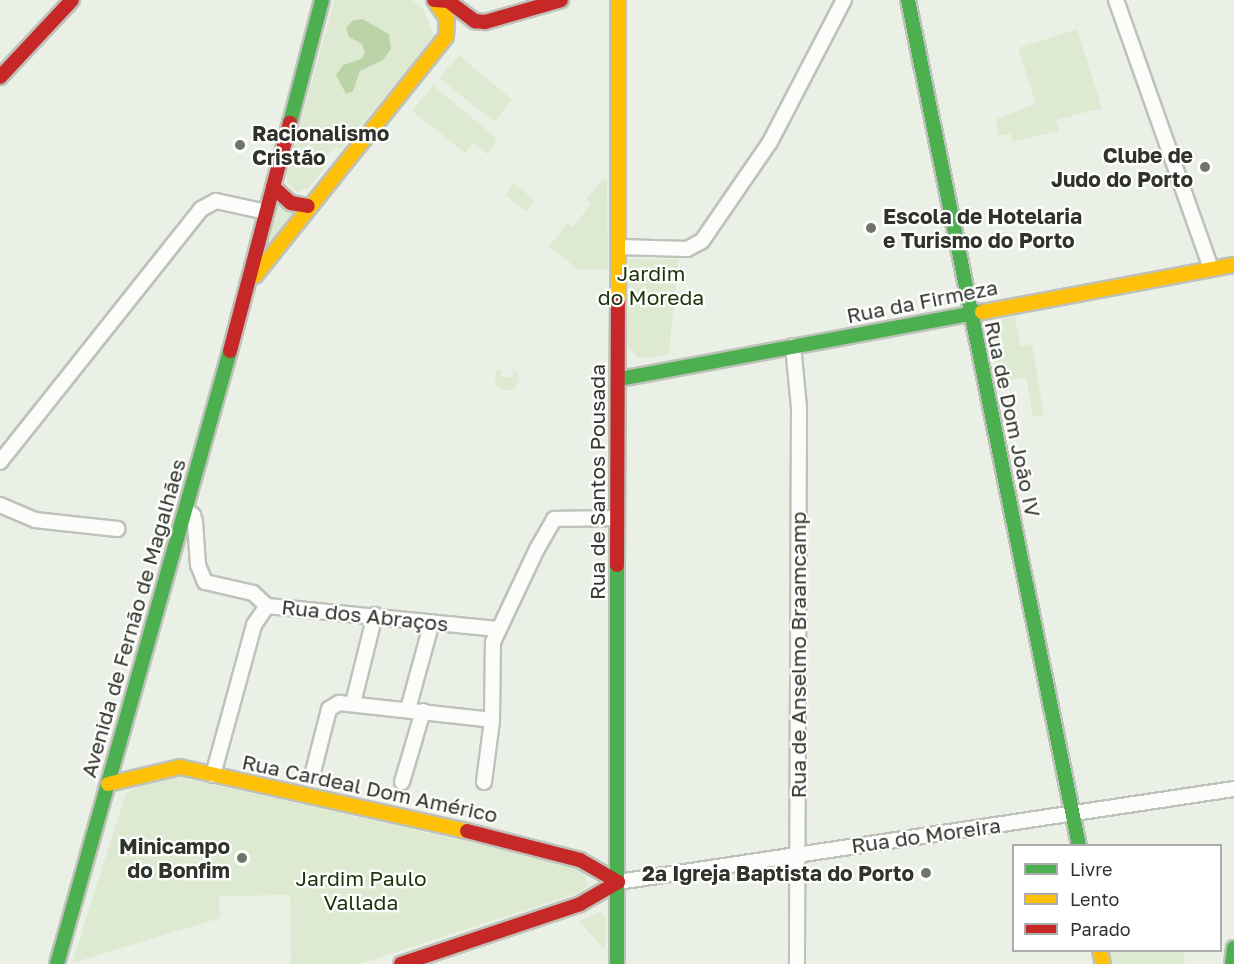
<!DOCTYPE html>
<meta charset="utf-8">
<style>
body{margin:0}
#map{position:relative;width:1234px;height:964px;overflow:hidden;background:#eaf0e5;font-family:"Golos Text",sans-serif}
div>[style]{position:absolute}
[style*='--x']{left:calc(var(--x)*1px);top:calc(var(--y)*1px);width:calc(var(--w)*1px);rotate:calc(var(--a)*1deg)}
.green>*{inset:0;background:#ddead1}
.water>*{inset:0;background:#bcd3a8}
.roads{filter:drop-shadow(2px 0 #bec2ba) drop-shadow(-2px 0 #bec2ba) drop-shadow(0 2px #bec2ba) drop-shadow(0 -2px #bec2ba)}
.street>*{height:14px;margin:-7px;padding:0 7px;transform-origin:7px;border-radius:7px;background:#fcfdfb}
.fast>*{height:14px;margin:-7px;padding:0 7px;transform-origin:7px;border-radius:7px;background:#4caf50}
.slow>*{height:14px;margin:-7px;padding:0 7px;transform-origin:7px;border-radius:7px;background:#ffc107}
.jam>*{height:14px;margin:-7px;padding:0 7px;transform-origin:7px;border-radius:7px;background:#c62828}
.dots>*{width:16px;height:16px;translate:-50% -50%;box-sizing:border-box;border:3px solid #fff;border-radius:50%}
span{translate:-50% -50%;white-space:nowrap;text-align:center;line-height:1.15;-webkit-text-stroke:4.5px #fff;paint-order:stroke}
.poi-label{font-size:21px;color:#2f332b;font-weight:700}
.left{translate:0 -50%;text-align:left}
.right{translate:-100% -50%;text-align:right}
.park-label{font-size:21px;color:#22340b}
.street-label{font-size:21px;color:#2f332b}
.legend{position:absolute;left:1012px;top:844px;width:210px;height:108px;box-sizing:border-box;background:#fff;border:2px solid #acadaa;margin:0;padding:8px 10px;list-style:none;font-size:18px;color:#2f332b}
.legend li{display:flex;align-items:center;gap:12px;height:30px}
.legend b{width:30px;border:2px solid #acadaa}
</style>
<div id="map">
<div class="green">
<div style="clip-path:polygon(334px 0,412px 0,423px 8px,434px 37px,341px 149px,336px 146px,322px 162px,326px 166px,309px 187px,297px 192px,287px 183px,287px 173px)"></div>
<div style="clip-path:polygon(1077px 29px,1102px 108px,1056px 120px,1059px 131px,1012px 142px,1011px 134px,999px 136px,996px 119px,1036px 104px,1018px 48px)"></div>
<div style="clip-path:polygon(459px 55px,512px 100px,494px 122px,439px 78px)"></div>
<div style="clip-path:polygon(433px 85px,494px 136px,496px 143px,487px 154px,473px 143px,465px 153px,412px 111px)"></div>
<div style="clip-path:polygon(602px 179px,607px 179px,608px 269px,578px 269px,549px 247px,567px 223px,573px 227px,591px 204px,586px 200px)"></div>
<div style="clip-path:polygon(513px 183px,535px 200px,527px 211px,505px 195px)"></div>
<div style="clip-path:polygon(275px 200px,296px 211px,257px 268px)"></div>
<div style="clip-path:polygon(626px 259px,677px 259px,678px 263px,669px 353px,662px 356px,639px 358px,625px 344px)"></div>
<div style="clip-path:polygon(1015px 316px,1020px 346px,1032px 344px,1044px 415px,1033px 417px,1026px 377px,1000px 382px,991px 331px,997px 321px)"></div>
<div style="clip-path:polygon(513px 368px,519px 375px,518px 384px,513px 390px,501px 390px,495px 384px,496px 371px,501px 369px,501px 377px,513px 377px)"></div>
<div style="clip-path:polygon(179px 777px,576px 866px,584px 872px,588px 886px,578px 893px,359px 964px,291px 964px,290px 895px,219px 896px,220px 918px,72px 963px,126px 793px,150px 781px)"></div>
<div style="clip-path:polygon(600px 912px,606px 917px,605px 950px,579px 921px)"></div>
<div style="clip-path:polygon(1107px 951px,1189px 951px,1183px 952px,1185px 964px,1110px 964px)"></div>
</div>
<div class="water">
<div style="clip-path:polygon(362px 19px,389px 34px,391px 49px,383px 60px,360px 71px,353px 91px,346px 94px,336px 75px,343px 65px,361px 59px,365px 53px,362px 44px,349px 37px,346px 28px,352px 21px)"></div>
</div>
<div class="roads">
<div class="street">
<div style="--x:1116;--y:0;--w:285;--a:70.5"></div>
<div style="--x:619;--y:247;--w:68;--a:1.7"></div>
<div style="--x:687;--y:249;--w:17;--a:-28"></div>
<div style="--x:702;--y:241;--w:120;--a:-55.5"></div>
<div style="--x:770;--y:142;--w:160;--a:-62.5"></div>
<div style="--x:793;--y:346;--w:61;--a:84.4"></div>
<div style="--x:799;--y:407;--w:557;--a:90.21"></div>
<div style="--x:0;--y:462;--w:323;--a:-51.5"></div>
<div style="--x:201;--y:209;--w:17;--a:-28"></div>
<div style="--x:216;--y:201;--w:51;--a:12.4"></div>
<div style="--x:0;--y:505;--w:38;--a:23"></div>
<div style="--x:35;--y:520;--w:83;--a:6.2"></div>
<div style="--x:186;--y:511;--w:8;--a:30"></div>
<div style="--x:193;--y:515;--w:7;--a:74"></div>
<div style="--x:195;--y:522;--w:43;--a:86"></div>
<div style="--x:198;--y:565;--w:18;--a:68"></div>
<div style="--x:205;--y:582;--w:49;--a:12.9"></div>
<div style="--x:253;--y:593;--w:19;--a:43"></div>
<div style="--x:353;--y:703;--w:91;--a:-76"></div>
<div style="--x:408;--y:709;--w:90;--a:-74.6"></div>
<div style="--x:313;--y:772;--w:65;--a:-75.7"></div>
<div style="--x:329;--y:709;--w:12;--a:-31"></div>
<div style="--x:339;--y:703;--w:154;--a:6.3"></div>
<div style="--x:213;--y:775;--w:156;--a:-74.7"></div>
<div style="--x:254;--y:625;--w:23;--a:-56"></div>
<div style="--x:267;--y:606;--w:232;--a:5.7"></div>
<div style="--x:402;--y:782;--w:74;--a:-73.5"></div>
<div style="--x:484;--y:782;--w:63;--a:-82.6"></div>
<div style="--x:492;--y:720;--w:78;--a:-89.3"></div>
<div style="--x:493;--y:642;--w:103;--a:-64.7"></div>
<div style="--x:537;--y:549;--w:34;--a:-60"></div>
<div style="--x:554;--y:519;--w:63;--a:-0.9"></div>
<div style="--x:618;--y:882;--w:623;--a:-8.59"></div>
</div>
<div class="fast">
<div style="--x:908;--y:0;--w:863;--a:78.57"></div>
<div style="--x:290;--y:123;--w:127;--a:-75.4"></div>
<div style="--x:619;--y:379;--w:369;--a:-10.5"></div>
<div style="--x:57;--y:964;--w:637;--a:-74.24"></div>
<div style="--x:617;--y:964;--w:399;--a:-90"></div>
<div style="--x:1232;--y:964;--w:16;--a:-83"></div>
</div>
<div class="slow">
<div style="--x:255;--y:276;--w:306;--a:-51.4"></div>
<div style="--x:446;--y:37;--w:18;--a:-87"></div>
<div style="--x:447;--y:19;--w:23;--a:-124"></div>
<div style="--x:618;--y:302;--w:302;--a:-90"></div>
<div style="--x:982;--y:312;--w:256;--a:-10.6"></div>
<div style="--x:108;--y:784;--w:74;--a:-13.3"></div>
<div style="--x:180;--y:767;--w:294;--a:12.6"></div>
<div style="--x:1100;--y:950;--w:14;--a:78"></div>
</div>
<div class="jam">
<div style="--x:434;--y:0;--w:14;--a:4"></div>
<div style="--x:448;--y:1;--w:34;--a:37"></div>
<div style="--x:475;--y:21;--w:10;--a:6"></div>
<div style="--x:485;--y:22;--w:79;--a:-16.1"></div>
<div style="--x:0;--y:77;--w:105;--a:-46.9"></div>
<div style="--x:273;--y:187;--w:24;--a:42"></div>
<div style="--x:291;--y:203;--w:17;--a:10"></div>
<div style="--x:230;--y:351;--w:236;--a:-75.3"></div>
<div style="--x:617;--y:565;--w:263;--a:-89.8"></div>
<div style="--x:467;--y:831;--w:117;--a:14.4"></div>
<div style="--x:580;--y:860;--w:44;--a:30.1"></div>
<div style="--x:401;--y:964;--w:189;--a:-18.5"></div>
<div style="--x:580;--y:904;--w:44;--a:-30.1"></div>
</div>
</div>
<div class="dots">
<div style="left:240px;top:145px;background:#70756c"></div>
<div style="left:1205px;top:167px;background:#70756c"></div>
<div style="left:871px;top:228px;background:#70756c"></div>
<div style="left:242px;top:858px;background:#70756c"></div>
<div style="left:926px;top:873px;background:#70756c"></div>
</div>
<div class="poi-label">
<span class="left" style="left:252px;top:145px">Racionalismo<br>Cristão</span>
<span class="right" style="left:1193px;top:167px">Clube de<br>Judo do Porto</span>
<span class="left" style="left:883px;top:228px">Escola de Hotelaria<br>e Turismo do Porto</span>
<span class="right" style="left:230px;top:858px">Minicampo<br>do Bonfim</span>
<span class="right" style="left:914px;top:873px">2ª Igreja Baptista do Porto</span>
</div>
<div class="park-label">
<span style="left:651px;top:285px">Jardim<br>do Moreda</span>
<span style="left:361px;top:890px">Jardim Paulo<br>Vallada</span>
</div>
<div class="street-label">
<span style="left:922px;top:301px;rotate:-11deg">Rua da Firmeza</span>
<span style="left:1013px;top:419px;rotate:78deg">Rua de Dom João IV</span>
<span style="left:597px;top:482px;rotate:-90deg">Rua de Santos Pousada</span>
<span style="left:365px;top:615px;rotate:6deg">Rua dos Abraços</span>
<span style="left:133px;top:618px;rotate:-74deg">Avenida de Fernão de Magalhães</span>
<span style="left:798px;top:655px;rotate:-90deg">Rua de Anselmo Braamcamp</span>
<span style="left:370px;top:788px;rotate:12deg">Rua Cardeal Dom Américo</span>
<span style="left:926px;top:835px;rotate:-8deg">Rua do Moreira</span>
</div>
<ul class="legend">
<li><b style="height:8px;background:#4caf50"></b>Livre</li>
<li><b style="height:8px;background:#ffc107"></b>Lento</li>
<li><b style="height:8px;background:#c62828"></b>Parado</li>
</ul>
</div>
